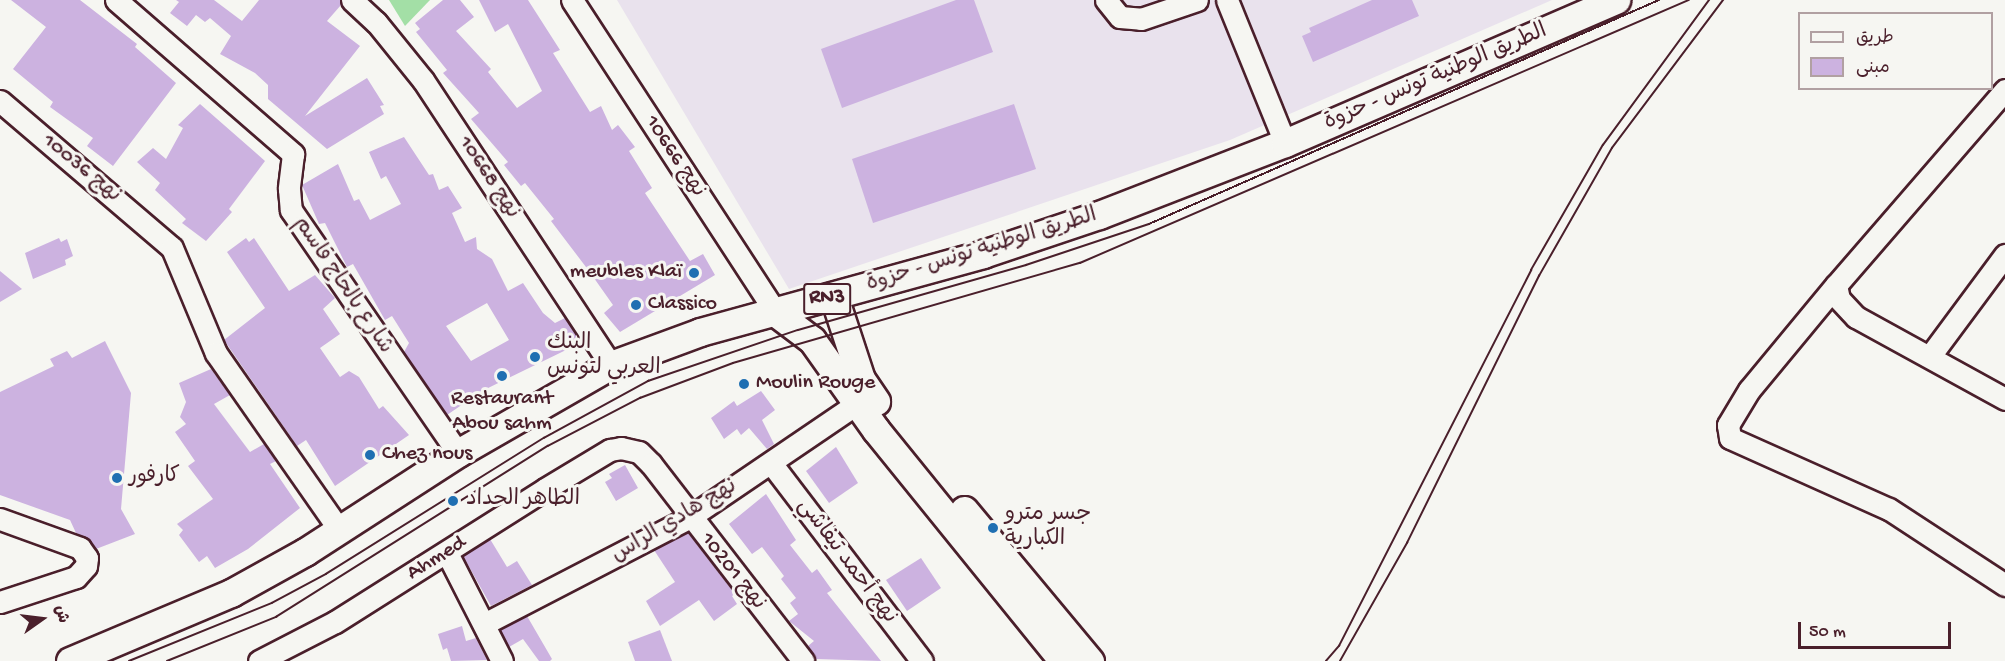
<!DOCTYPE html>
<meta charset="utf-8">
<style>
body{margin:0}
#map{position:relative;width:2005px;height:661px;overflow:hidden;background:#f6f6f2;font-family:"Gochi Hand","Playpen Sans Arabic",sans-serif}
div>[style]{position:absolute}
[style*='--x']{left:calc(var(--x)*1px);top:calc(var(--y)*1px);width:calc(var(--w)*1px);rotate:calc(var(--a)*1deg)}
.built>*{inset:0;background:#e9e2ed}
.green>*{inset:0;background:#a3dfa6}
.building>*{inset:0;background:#ccb2e0}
.roads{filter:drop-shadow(2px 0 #4a1f2b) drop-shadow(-2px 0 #4a1f2b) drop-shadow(0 2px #4a1f2b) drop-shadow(0 -2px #4a1f2b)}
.minor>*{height:21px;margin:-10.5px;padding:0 10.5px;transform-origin:10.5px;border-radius:10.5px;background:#f6f6f2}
.major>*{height:27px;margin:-13.5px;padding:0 13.5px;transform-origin:13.5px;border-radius:13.5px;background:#f6f6f2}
.tram>*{height:1.5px;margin:-0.75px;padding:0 0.75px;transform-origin:0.75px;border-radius:0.75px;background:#4a1f2b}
.dots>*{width:16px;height:16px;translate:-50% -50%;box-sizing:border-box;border:3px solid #f6f6f2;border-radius:50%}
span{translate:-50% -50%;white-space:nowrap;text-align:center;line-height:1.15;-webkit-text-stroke:6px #f6f6f2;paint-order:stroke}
.shield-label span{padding:2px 4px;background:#f6f6f2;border:2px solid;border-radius:4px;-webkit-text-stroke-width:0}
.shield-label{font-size:21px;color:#4a1f2b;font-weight:700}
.street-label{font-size:22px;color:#4a1f2b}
.poi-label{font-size:22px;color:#4a1f2b}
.right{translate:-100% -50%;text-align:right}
.left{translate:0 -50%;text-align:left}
.legend{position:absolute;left:1798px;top:12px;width:195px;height:78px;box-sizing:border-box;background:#f6f6f2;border:2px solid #b1a0a2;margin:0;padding:8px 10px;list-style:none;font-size:18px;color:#4a1f2b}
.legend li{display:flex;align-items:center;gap:12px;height:30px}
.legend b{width:30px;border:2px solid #b1a0a2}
.north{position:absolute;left:12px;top:589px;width:60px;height:60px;-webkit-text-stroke:4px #f6f6f2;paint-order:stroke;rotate:76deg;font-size:16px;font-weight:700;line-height:24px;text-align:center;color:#4a1f2b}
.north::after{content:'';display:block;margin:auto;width:21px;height:27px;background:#4a1f2b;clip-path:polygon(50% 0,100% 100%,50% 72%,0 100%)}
.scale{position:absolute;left:1798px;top:622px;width:153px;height:27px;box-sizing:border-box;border:3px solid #4a1f2b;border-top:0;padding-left:8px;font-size:18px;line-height:21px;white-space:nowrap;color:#4a1f2b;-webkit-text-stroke:4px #f6f6f2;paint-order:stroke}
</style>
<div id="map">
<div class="built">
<div style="clip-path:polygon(617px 0,1552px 0,1230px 140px,789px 289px)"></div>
</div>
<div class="green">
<div style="clip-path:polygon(389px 0,430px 0,405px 26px)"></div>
</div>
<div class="building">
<div style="clip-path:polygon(11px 0,80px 0,137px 44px,135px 47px,176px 83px,113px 166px,87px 146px,93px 138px,50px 107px,53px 102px,13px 69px,46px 27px)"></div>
<div style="clip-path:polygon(176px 0,214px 0,242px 21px,259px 0,340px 0,341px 5px,327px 21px,360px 46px,305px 116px,367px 78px,384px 105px,380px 106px,384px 114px,327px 149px,268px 99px,268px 85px,255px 73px,220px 54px,231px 36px,210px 18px,205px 22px,196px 15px,187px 26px,170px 13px,179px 2px)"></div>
<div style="clip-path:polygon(443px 0,460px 0,474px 17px,456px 31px,491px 69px,488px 72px,517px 108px,542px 91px,508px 24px,495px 32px,479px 0,528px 0,560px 50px,553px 53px,590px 112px,601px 106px,612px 130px,618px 125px,635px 147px,629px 151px,652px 188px,645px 193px,690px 261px,703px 254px,715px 275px,620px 332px,604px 313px,613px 305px,589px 271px,551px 221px,554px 219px,525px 183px,521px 186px,504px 165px,508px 162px,471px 119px,479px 113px,443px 73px,447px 70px,416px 32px,420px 29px,415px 23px)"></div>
<div style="clip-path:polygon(956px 0,974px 0,993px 52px,842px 108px,821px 49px)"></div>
<div style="clip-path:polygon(1372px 0,1412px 0,1419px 16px,1313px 62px,1302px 36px,1311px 32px,1309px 28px)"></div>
<div style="clip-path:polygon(200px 104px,265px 161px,229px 209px,232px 212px,206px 241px,182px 223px,186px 219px,155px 190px,160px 183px,137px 162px,153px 148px,166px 159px,183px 128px,178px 125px)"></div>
<div style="clip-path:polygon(1014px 104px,1036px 169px,873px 223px,852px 159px)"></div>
<div style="clip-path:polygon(evenodd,404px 137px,429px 175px,433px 174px,439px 190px,448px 186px,462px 208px,452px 213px,465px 242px,476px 237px,477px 249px,492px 259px,508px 291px,523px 283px,543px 313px,555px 323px,565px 318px,579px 340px,566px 350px,482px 391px,447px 415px,404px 352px,409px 343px,392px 316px,385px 320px,353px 264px,347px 267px,325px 223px,319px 224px,302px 185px,338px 164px,354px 201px,359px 199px,370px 220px,401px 204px,386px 176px,381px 179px,369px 152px,404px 137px,487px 303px,509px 340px,471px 361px,446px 326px,487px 303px)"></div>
<div style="clip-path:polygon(59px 238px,61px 242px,67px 239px,73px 256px,65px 260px,66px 265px,33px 279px,25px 253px)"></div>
<div style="clip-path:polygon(246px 238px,249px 242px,254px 238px,289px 291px,315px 275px,335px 298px,323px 309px,340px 334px,320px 348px,340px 377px,349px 371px,359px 377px,379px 409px,383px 406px,409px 435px,335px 486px,306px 440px,297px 446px,224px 340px,265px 308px,227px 252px)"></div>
<div style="clip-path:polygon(0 271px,22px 289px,0 302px)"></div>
<div style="clip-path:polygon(105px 341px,131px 393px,121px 509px,135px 534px,96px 549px,90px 540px,76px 533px,70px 520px,0 495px,0 392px,54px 366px,50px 359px,67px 351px,72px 358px)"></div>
<div style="clip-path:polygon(211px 369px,230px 395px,214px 404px,250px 452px,264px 444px,276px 461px,270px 464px,300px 508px,248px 549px,215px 568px,207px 556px,199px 562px,179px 535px,183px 530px,177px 524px,213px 499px,188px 466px,195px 461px,175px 432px,186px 424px,180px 417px,186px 402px,179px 383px)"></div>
<div style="clip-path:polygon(761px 391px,775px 410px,762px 420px,774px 444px,767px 449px,749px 428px,741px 435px,737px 429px,724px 439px,711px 418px,734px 401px,737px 406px)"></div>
<div style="clip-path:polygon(836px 447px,858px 483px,829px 503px,806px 471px)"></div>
<div style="clip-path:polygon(625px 465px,638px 488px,616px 501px,605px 482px,612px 478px,609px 474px)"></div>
<div style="clip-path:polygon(766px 494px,796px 540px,790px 545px,812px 573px,817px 569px,832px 590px,827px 593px,881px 661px,816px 659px,808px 646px,814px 641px,789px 621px,798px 614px,790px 603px,796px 598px,781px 579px,784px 576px,762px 547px,752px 554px,729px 524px)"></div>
<div style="clip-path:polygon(688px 533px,735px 594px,732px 596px,737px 604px,714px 621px,699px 600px,660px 626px,646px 601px,675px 582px,654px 550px)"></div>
<div style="clip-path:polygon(490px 539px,507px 567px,517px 561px,532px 585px,491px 606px,463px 556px)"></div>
<div style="clip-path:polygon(921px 558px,941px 588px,907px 611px,886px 580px)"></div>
<div style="clip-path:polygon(527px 616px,552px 659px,550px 661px,539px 661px,523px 639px,509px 647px,500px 630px)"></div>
<div style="clip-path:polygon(462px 626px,466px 641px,476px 638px,487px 660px,451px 661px,447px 648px,443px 650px,438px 634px)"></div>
<div style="clip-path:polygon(660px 630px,672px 661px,635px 661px,628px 642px)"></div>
</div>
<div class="roads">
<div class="minor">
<div style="--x:116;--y:0;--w:235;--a:41"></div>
<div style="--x:293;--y:154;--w:35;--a:97"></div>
<div style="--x:289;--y:189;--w:21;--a:85"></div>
<div style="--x:291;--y:210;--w:295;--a:55.5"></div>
<div style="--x:352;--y:0;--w:33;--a:43"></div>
<div style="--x:376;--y:22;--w:75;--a:51"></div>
<div style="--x:423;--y:80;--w:341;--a:56.6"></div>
<div style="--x:572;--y:0;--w:374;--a:56.9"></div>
<div style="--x:1106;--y:0;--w:22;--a:51"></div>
<div style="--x:1120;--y:17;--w:21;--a:5"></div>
<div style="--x:1141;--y:19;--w:59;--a:-18.7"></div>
<div style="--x:1227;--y:0;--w:154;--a:67.9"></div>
<div style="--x:2005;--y:90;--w:258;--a:130.9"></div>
<div style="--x:1836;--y:285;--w:14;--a:78"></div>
<div style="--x:1839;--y:299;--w:25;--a:47"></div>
<div style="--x:1856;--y:317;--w:170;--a:28.8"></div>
<div style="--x:0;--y:101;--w:226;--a:40.5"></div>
<div style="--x:172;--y:248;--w:114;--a:67.3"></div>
<div style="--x:216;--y:353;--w:215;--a:55.1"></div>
<div style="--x:1836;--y:285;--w:136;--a:129.6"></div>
<div style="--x:1749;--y:390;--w:41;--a:121"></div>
<div style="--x:1728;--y:425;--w:13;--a:81"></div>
<div style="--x:1730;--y:438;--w:174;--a:24.1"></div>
<div style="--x:1889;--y:509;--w:139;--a:33.2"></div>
<div style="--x:1930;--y:356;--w:126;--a:-53.4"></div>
<div style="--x:771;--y:463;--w:249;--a:52.7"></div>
<div style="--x:0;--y:519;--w:85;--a:19.9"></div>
<div style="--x:80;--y:548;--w:12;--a:55"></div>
<div style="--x:87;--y:558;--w:8;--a:97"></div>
<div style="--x:86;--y:566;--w:15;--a:132"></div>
<div style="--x:76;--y:577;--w:80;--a:161.8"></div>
<div style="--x:447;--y:553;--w:121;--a:63"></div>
<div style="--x:484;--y:624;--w:232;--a:-27.4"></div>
<div style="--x:690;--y:517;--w:201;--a:-34.2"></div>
<div style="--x:259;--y:661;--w:85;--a:-27.2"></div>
<div style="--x:335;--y:622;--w:249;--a:-32.3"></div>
<div style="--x:545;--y:489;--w:76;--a:-31"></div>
<div style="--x:610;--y:450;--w:11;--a:-10"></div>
<div style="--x:621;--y:448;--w:18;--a:13"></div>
<div style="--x:639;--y:452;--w:17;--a:45"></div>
<div style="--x:651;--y:464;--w:249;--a:52.3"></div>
</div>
<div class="major">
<div style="--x:834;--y:297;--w:86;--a:71.8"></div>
<div style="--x:861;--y:379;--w:27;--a:56"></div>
<div style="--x:776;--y:313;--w:45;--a:36.9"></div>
<div style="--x:812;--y:340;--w:110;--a:54.6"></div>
<div style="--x:876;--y:430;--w:297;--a:51"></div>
<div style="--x:964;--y:510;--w:197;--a:50.2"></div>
<div style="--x:70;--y:661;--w:175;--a:-22.9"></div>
<div style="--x:231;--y:593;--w:85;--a:-29"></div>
<div style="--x:305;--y:552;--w:182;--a:-32.9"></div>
<div style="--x:458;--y:453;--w:177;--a:-29.9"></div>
<div style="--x:611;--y:365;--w:95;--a:-20.3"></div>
<div style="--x:700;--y:332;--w:294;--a:-15.4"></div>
<div style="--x:983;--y:254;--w:122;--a:-18.6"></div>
<div style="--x:1099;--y:215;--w:199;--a:-21.2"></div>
<div style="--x:1285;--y:143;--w:361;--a:-23.4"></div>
</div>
</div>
<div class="tram">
<div style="--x:129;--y:661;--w:154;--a:-22.1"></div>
<div style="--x:272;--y:603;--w:61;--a:-28.2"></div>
<div style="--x:326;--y:574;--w:257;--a:-32"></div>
<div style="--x:544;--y:438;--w:119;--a:-28.7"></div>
<div style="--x:648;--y:381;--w:158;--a:-18.8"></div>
<div style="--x:798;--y:330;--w:237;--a:-15.9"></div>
<div style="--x:1026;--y:265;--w:130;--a:-18.4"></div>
<div style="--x:1149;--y:224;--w:557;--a:-23.71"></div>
<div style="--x:167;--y:661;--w:118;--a:-22"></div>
<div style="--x:276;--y:617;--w:321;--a:-32.2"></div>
<div style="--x:548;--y:446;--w:104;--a:-27.6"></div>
<div style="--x:640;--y:398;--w:99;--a:-20.6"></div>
<div style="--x:733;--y:363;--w:361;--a:-16.1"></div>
<div style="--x:1080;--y:263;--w:663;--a:-23.36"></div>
<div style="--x:1326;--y:661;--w:20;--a:-49"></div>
<div style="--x:1339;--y:646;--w:422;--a:-62.9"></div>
<div style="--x:1531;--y:270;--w:144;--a:-60.1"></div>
<div style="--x:1603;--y:145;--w:180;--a:-53.8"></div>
<div style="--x:1340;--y:661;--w:136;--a:-60.4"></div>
<div style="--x:1407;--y:543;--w:298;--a:-63.7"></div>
<div style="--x:1539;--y:276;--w:147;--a:-60.3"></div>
<div style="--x:1612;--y:148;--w:185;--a:-53.1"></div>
</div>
<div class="dots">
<div style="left:694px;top:273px;background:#1f6fb2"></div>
<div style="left:636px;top:305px;background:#1f6fb2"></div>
<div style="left:535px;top:357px;background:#1f6fb2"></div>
<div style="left:502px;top:376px;background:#1f6fb2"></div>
<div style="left:744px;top:384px;background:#1f6fb2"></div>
<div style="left:370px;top:455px;background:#1f6fb2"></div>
<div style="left:117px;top:478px;background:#1f6fb2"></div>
<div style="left:453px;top:501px;background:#1f6fb2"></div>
<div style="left:993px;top:528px;background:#1f6fb2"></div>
</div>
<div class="shield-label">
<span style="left:827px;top:299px">RN3</span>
</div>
<div class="street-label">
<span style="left:1436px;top:78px;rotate:-23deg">الطريق الوطنية تونس - حزوة</span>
<span style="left:674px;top:157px;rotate:57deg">نهج 10666</span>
<span style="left:81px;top:169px;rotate:40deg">نهج 10036</span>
<span style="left:488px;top:178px;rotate:57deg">نهج 10668</span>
<span style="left:982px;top:251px;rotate:-17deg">الطريق الوطنية تونس - حزوة</span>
<span style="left:342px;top:286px;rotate:56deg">شارع بالحاج قاسم</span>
<span style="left:675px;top:522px;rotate:-31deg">نهج هادي الراس</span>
<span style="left:437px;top:559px;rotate:-32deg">Ahmed</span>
<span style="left:846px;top:562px;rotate:53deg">نهج أحمد تيفاشي</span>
<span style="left:732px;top:572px;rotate:52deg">نهج 10201</span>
</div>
<div class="poi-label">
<span class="right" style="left:682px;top:273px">meubles Klaï</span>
<span class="left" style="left:648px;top:305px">Classico</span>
<span class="left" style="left:547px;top:357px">البنك<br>العربي لتونس</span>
<span class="left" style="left:756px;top:384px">Moulin Rouge</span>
<span style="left:502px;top:412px">Restaurant<br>Abou sahm</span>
<span class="left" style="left:382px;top:455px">Chez nous</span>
<span class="left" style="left:129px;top:478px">كارفور</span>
<span class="left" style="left:466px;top:501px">الطاهر الحداد</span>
<span class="left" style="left:1005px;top:528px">جسر مترو<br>الكبارية</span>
</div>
<ul class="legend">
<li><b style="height:8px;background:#f6f6f2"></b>طريق</li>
<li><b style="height:16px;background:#ccb2e0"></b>مبنى</li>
</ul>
<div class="north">ش</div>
<div class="scale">50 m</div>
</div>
